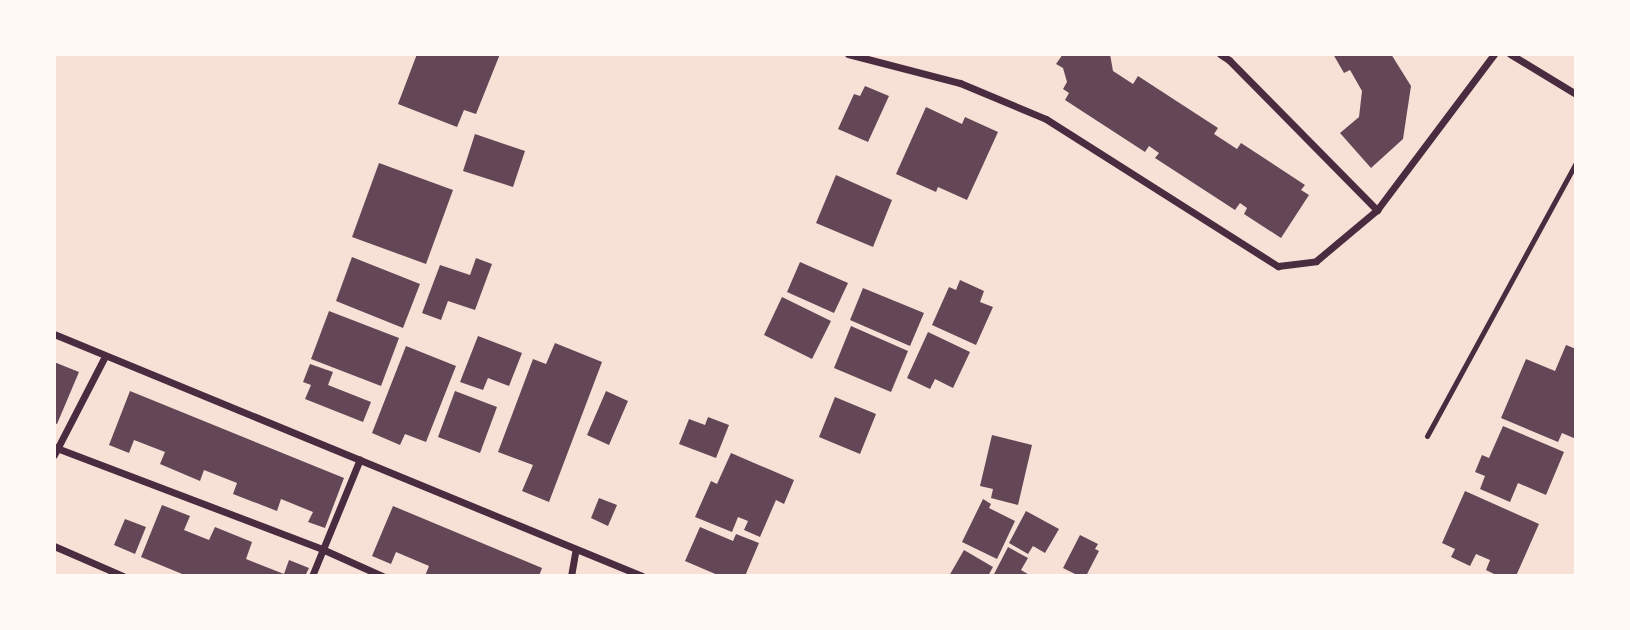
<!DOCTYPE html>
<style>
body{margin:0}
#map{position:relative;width:1630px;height:630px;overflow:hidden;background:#f7e1d7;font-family:Mulish,sans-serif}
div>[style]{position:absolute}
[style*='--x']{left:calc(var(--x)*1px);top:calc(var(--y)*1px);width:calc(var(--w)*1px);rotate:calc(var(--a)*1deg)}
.building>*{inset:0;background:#644757}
.service>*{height:5px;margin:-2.5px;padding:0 2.5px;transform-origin:2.5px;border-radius:2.5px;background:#4a2c40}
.minor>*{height:7px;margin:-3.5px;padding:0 3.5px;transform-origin:3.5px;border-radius:3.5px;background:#4a2c40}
span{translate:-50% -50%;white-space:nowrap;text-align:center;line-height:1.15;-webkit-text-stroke:7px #fffaf5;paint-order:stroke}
.frame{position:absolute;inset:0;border:56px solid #fffaf5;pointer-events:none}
</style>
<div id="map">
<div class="building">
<div style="clip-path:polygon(417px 54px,500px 54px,476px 114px,464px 110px,457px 127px,398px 104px)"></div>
<div style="clip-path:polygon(1063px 54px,1110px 54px,1113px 71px,1133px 84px,1138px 76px,1218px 128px,1214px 134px,1237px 149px,1241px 143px,1305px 185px,1301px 190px,1309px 195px,1281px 238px,1244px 214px,1247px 208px,1240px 203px,1235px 210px,1155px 158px,1159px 153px,1149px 146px,1145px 152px,1065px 100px,1069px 93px,1063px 89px,1067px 82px,1063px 68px,1056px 64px)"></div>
<div style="clip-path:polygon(1333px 54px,1391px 54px,1411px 86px,1403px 139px,1371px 168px,1340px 133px,1359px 117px,1362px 91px,1350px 70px,1344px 73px)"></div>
<div style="clip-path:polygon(865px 86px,889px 96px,868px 142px,838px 129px,854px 94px,860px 96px)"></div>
<div style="clip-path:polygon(926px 107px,962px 124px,965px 117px,998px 132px,967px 200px,938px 187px,936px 192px,896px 174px)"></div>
<div style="clip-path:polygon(475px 134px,525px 151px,513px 187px,463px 171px)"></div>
<div style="clip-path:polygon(379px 163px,453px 190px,426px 264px,352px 237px)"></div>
<div style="clip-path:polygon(836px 175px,892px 200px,873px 247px,816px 223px)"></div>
<div style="clip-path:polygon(352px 257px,420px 284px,403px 328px,336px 301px)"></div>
<div style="clip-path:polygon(476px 258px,492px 264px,475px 310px,448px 301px,441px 320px,422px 313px,440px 265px,470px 275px)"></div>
<div style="clip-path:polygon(800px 262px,848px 283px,834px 313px,787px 292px)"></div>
<div style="clip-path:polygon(960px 280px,984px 291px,980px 302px,993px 307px,976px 345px,932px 325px,949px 287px,956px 290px)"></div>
<div style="clip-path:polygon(863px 288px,924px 313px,910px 346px,850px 320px)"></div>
<div style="clip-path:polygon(782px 297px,831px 321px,812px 359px,764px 335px)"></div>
<div style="clip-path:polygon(329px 311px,399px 338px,381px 386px,311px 359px)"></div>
<div style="clip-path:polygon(851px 326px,908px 351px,891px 392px,834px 368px)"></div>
<div style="clip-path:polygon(928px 332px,970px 352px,953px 388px,935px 379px,930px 389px,907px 378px)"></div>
<div style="clip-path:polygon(478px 336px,522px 353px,509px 386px,488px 378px,483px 390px,460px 382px)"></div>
<div style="clip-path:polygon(555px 343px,602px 362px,549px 502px,522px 491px,533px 465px,498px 452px,533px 359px,546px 364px)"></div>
<div style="clip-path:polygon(1566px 345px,1576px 349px,1576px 439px,1562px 433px,1558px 442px,1501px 418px,1526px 359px,1555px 371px)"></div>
<div style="clip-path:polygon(406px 346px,456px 366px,426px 442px,405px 434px,400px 445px,372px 433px)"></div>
<div style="clip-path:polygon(54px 362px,79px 372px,57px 424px,54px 423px)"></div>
<div style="clip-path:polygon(310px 364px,333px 372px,328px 385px,371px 402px,363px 422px,305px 399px,311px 385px,303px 382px)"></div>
<div style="clip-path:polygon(130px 391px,344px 478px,325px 528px,308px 522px,313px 512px,281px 499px,277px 511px,233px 494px,237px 483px,204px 470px,200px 481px,160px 464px,165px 452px,134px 440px,129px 453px,109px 445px)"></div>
<div style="clip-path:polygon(455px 391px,497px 407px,480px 453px,438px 437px)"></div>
<div style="clip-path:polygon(606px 391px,628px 401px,609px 445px,587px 435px)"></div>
<div style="clip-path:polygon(835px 397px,876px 414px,860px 454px,819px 437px)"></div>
<div style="clip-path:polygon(708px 417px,729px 425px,716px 458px,679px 444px,689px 419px,705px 425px)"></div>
<div style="clip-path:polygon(1503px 426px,1564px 452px,1546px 495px,1518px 483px,1510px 502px,1480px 489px,1485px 476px,1475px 472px,1482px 455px,1489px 458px)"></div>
<div style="clip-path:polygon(992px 435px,1032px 445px,1018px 505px,991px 498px,993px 489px,980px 486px)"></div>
<div style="clip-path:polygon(731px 453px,794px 480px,784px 504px,776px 500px,760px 537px,744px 530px,748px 521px,738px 517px,732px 532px,695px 517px,711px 481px,717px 484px)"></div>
<div style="clip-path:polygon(1465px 491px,1539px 524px,1516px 576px,1498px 576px,1486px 570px,1490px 560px,1476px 554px,1470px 566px,1451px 557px,1455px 549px,1442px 543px)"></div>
<div style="clip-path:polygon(599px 498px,617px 505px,608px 526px,591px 518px)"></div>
<div style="clip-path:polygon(983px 499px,991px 504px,989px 508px,1015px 521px,997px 559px,962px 542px)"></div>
<div style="clip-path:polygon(162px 505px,190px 516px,184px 530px,209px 540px,215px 527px,252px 542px,246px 559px,284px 574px,289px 560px,309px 568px,305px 576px,187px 576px,141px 557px)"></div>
<div style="clip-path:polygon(393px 506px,542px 568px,539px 576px,425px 576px,429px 566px,396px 552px,391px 564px,372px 556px)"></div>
<div style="clip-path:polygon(1026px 511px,1059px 529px,1045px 553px,1033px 546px,1028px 554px,1009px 543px)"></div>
<div style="clip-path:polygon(125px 519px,146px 527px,135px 554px,114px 545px)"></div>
<div style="clip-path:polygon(700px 527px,733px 541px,736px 534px,759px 543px,745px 576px,720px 576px,685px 561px)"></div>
<div style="clip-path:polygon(1080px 535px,1098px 544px,1095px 549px,1099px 551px,1086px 576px,1079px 576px,1063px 568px)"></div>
<div style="clip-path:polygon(1008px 547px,1028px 558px,1021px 570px,1031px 576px,993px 576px)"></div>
<div style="clip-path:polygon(964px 550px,993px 567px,988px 576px,949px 576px)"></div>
</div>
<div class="service">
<div style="--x:1427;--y:436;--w:311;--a:-61.4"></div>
</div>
<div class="minor">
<div style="--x:848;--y:54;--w:116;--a:14.5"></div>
<div style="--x:960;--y:83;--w:93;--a:22.7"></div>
<div style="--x:1046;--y:119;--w:275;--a:32.4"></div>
<div style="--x:1278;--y:266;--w:38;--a:-7"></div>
<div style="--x:1316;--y:261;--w:80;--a:-39.9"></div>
<div style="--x:1377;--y:210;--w:195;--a:-53.1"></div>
<div style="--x:1220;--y:54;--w:11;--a:34"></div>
<div style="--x:1229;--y:60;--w:211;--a:45.4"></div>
<div style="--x:1510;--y:54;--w:77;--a:31.2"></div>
<div style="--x:54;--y:334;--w:636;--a:22.37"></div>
<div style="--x:54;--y:447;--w:287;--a:20.8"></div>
<div style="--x:322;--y:549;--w:66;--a:24.2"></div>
<div style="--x:54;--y:455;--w:111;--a:-62.7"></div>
<div style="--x:54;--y:546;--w:75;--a:23.5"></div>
<div style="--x:312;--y:576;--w:126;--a:-67.7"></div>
<div style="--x:571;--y:576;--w:27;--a:-80"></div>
</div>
<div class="frame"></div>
</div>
